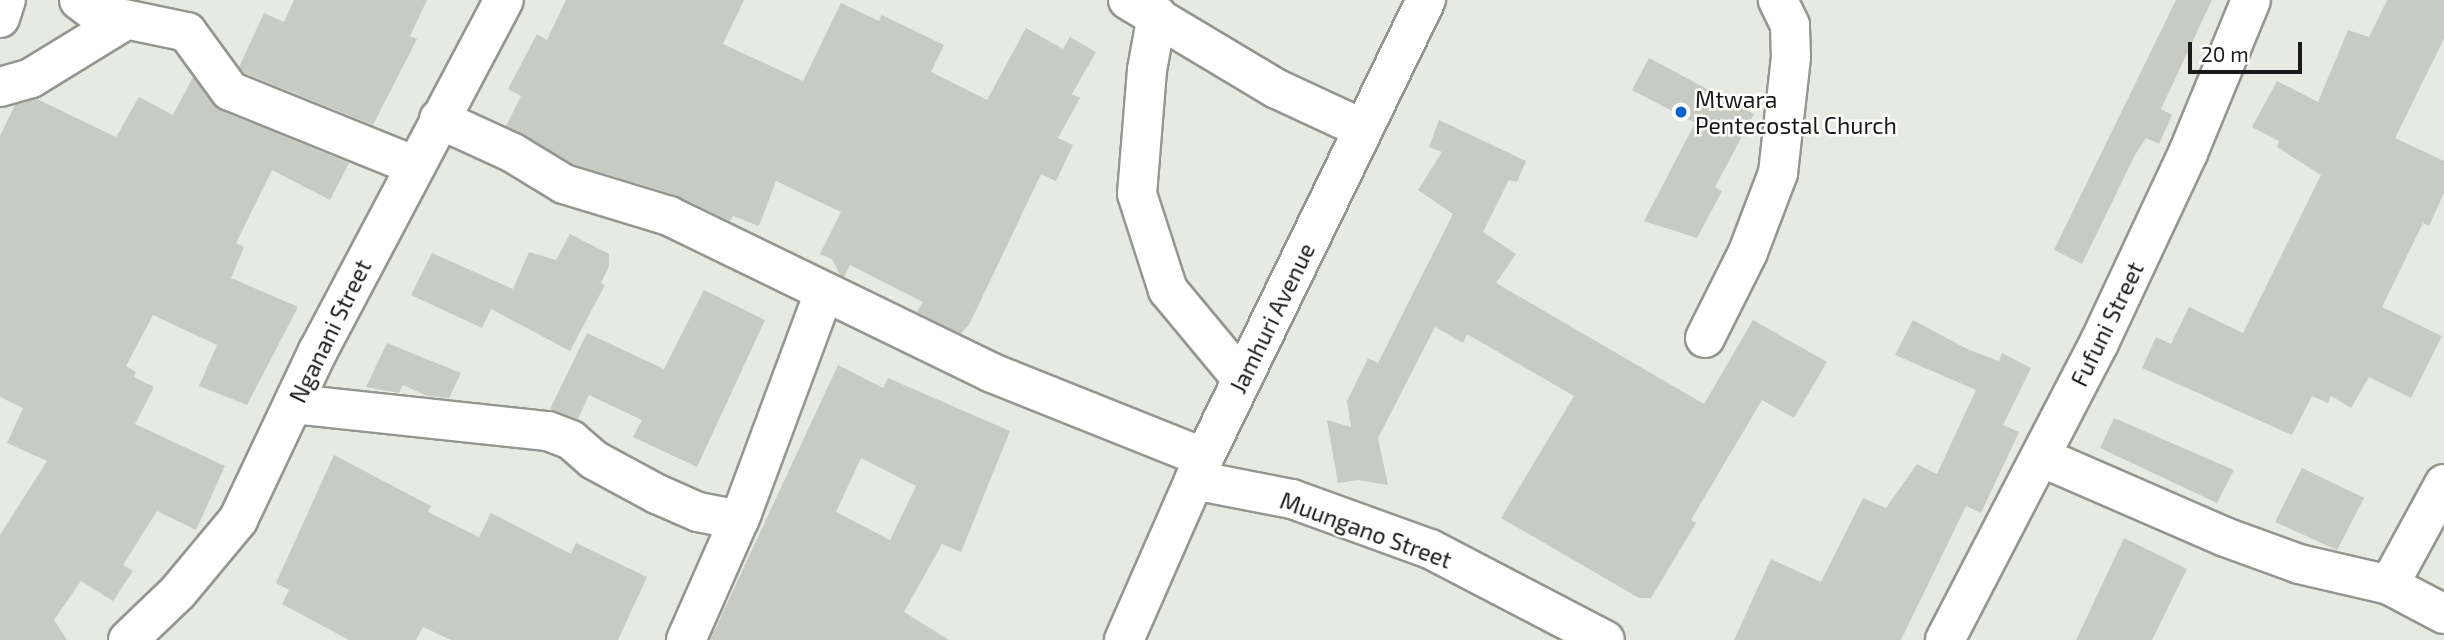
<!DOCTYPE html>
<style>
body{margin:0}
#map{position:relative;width:2444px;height:640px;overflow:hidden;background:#e7eae1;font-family:"Exo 2",sans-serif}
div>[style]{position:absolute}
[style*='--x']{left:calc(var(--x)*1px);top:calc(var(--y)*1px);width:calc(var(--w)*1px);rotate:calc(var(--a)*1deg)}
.building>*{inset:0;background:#c8cbc2}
.roads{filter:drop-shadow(2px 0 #94978f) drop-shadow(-2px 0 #94978f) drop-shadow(0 2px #94978f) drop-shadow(0 -2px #94978f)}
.street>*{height:38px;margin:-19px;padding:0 19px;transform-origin:19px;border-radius:19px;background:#fff}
.secondary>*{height:38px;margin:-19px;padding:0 19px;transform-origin:19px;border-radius:19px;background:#fff}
.dots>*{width:19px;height:19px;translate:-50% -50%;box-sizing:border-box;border:4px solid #fff;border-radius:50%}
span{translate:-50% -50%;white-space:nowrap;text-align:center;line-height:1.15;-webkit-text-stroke:5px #fff;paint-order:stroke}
.poi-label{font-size:23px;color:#1a1b18}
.left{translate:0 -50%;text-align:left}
.street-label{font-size:23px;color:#1a1b18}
.scale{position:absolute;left:2188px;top:42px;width:114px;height:32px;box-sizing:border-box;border:4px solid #1a1b18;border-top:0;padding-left:9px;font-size:21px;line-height:24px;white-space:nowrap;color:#1a1b18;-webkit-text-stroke:5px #fff;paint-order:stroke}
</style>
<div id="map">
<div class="building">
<div style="clip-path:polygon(294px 0,427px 0,410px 36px,417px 39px,373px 125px,244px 73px,239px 67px,264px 13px,284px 22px)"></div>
<div style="clip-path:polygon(566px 0,744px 0,723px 44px,803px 81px,841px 3px,879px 21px,882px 15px,944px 45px,931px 72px,987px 100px,1026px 28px,1063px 49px,1070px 37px,1096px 52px,1072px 94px,1080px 98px,1058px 138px,1073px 145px,1056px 181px,1041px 174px,970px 323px,961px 334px,917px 312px,923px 302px,850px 265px,844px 277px,840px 275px,832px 259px,820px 254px,841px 212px,776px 181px,759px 226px,733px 216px,730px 221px,676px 195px,573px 164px,506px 126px,521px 96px,508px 89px,537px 34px,547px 40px)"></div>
<div style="clip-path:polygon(2176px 0,2212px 0,2161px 109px,2172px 115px,2159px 144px,2146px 138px,2135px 155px,2082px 264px,2054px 250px)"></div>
<div style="clip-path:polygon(2387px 0,2444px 0,2444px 39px,2395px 138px,2444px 161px,2444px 193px,2429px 226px,2423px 223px,2382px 307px,2442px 336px,2411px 398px,2369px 377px,2351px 408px,2331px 396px,2328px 403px,2312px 396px,2292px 435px,2142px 368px,2156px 337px,2171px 344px,2189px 307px,2243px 333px,2321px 175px,2277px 147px,2279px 141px,2252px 127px,2277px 81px,2318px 102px,2348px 30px,2369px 37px)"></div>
<div style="clip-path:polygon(1649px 58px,1754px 114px,1715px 187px,1722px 191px,1697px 238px,1644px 221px,1695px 123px,1632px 90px)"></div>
<div style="clip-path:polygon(193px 77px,222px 111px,349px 163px,330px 200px,272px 170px,236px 243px,244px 247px,231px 278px,298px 307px,247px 405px,199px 386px,217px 345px,153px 315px,126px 366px,136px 372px,134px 377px,154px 387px,135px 424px,225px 466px,196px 530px,157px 511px,123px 565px,133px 571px,113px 601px,81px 581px,54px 620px,67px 640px,0 640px,0 535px,47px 461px,7px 443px,23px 408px,0 397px,0 136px,15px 105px,37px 99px,116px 137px,139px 97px,173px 115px)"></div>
<div style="clip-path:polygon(1439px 120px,1526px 161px,1517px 182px,1509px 180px,1483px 232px,1516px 254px,1496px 283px,1704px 404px,1753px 320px,1827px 362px,1794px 418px,1762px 400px,1691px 520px,1696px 523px,1651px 598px,1639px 598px,1501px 518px,1574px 396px,1467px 334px,1463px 343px,1435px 327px,1378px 438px,1388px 485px,1358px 480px,1338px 483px,1327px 420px,1351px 427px,1347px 401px,1368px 358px,1378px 363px,1453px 214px,1418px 190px,1442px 152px,1429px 147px)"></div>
<div style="clip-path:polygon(570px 234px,609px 254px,609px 266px,601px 283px,605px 285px,570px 351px,491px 309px,482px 328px,411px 295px,432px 253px,513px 289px,529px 252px,556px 260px)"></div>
<div style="clip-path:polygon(704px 290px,765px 320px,697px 467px,633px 437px,642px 420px,589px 395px,578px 419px,550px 409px,587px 333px,664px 369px)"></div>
<div style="clip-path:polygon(1913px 320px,1967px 349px,1999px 361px,2002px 353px,2031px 368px,2003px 425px,2019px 432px,1981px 513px,1966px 506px,1901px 640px,1734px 640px,1771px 559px,1821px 582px,1863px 498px,1886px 508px,1917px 464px,1937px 474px,1976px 390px,1895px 355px)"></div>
<div style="clip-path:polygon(387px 343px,461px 373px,449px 398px,427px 396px,403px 385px,399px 393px,366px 387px)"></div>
<div style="clip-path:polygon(evenodd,838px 365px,883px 388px,888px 378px,1010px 431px,961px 552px,942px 544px,904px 612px,949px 640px,710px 640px,838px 365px,861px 458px,916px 486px,890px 540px,836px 512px,861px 458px)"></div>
<div style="clip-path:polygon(2114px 418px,2234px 470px,2217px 503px,2100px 448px)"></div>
<div style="clip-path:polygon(334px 455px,431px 506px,428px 512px,479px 537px,491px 513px,571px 554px,576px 543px,647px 577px,618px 640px,451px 640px,423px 627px,416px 640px,349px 640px,282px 604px,289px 590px,276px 583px)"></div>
<div style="clip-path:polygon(2302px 468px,2364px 498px,2337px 550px,2275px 522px)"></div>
<div style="clip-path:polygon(2124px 538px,2187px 569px,2152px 640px,2076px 640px)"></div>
</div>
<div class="roads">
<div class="street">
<div style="--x:79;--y:0;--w:21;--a:37"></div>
<div style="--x:96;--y:13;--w:93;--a:11.8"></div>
<div style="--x:187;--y:32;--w:73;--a:53.9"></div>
<div style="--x:230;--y:91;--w:197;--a:22"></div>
<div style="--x:1128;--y:0;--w:174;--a:30.9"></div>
<div style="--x:1277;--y:89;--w:95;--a:24.9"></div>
<div style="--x:1157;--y:15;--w:56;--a:100.3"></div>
<div style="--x:1147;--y:70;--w:124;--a:94.6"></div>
<div style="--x:1137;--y:194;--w:101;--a:72.1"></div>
<div style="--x:1168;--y:290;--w:116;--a:50.3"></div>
<div style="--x:0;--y:18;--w:19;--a:-72"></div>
<div style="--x:0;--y:87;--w:32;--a:-16"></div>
<div style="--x:31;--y:78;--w:109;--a:-31.5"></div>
<div style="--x:439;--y:119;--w:81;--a:24.7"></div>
<div style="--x:513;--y:153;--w:60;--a:31.3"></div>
<div style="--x:564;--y:184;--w:110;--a:16.9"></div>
<div style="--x:669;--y:216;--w:359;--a:25.9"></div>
<div style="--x:992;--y:373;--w:228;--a:21.8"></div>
<div style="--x:1705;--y:338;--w:96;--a:-63.4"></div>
<div style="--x:1748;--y:252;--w:85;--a:-69.2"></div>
<div style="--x:1778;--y:173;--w:117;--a:-83.6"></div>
<div style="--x:1791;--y:57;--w:32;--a:-92"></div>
<div style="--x:1790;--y:25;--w:28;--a:-116"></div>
<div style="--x:294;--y:404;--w:255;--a:6.1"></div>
<div style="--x:548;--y:431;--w:25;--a:21"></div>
<div style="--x:571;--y:440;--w:30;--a:41"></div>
<div style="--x:594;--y:460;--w:72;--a:28.4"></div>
<div style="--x:657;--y:494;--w:45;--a:23.7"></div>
<div style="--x:698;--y:512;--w:42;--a:11"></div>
<div style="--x:2041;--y:457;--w:201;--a:23.5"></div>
<div style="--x:2225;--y:537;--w:79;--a:20"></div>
<div style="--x:2299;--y:564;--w:92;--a:13.1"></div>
<div style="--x:2389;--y:585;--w:62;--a:27.8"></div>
<div style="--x:1194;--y:480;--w:100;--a:11"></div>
<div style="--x:1292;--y:499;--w:147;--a:19.9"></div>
<div style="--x:1430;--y:549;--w:197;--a:27.5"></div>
<div style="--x:2389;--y:585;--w:115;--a:-61.4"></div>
<div style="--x:128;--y:640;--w:69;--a:-43.8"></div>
<div style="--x:178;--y:592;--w:94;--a:-50.2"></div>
<div style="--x:238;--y:520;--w:187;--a:-64.7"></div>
<div style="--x:318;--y:351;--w:397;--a:-62.1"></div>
<div style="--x:686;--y:640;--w:139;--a:-66.2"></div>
<div style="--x:742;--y:513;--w:236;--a:-69.6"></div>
<div style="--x:1945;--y:640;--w:335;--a:-62.6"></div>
<div style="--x:2099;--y:343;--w:210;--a:-64.9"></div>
<div style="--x:2188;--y:153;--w:165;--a:-67.6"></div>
</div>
<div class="secondary">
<div style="--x:1124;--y:640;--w:199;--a:-66.3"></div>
<div style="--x:1204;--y:458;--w:509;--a:-64.14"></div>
</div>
</div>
<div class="dots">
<div style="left:1681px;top:112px;background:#0763cc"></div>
</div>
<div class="poi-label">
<span class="left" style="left:1695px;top:112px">Mtwara<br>Pentecostal Church</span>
</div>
<div class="street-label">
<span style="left:1272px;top:318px;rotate:-64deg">Jamhuri Avenue</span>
<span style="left:2107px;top:324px;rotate:-64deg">Fufuni Street</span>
<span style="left:330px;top:331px;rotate:-64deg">Nganani Street</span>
<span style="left:1366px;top:530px;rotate:20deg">Muungano Street</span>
</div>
<div class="scale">20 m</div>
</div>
